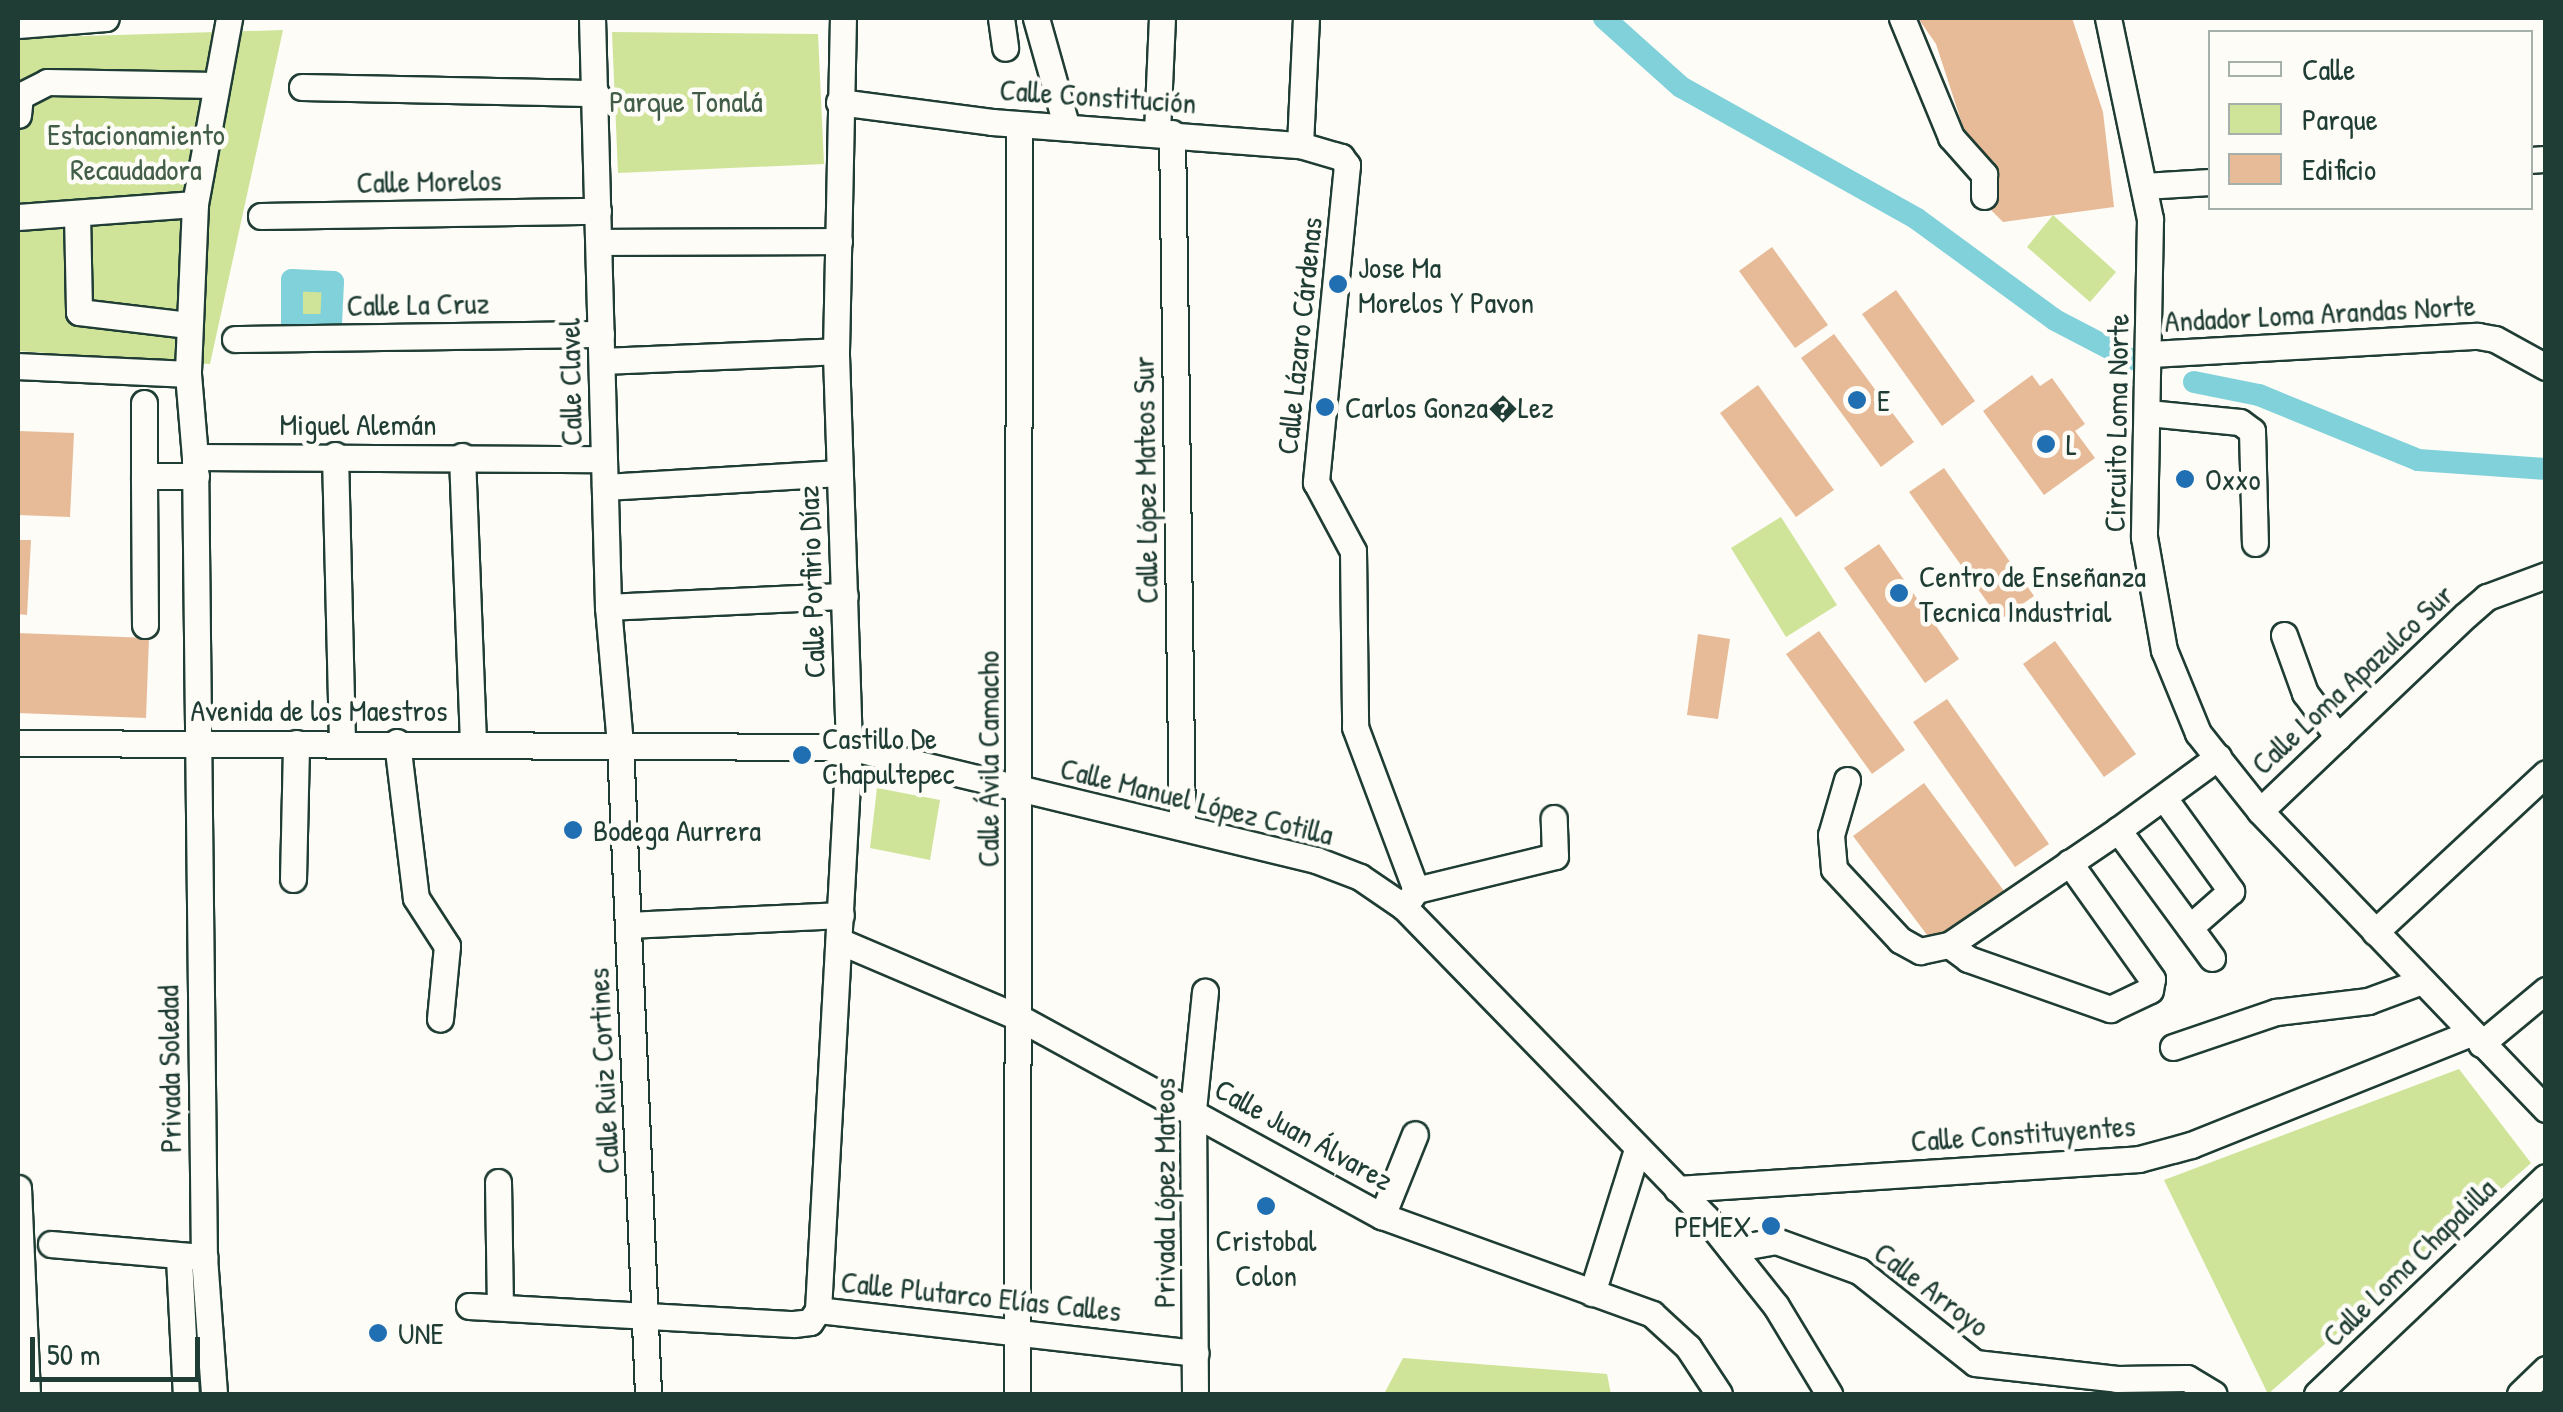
<!DOCTYPE html>
<meta charset="utf-8">
<style>
body{margin:0}
#map{position:relative;width:2563px;height:1412px;overflow:hidden;background:#fdfcf7;font-family:"Patrick Hand",sans-serif}
div>[style]{position:absolute}
[style*='--x']{left:calc(var(--x)*1px);top:calc(var(--y)*1px);width:calc(var(--w)*1px);rotate:calc(var(--a)*1deg)}
.green>*{inset:0;background:#cfe499}
.canal>*{height:22px;margin:-11px;padding:0 11px;transform-origin:11px;border-radius:11px;background:#80d1da}
.building>*{inset:0;background:#e7bb97}
.roads{filter:drop-shadow(2px 0 #1f3d34) drop-shadow(-2px 0 #1f3d34) drop-shadow(0 2px #1f3d34) drop-shadow(0 -2px #1f3d34)}
.minor>*{height:25px;margin:-12.5px;padding:0 12.5px;transform-origin:12.5px;border-radius:12.5px;background:#fdfcf7}
.dots>*{width:28px;height:28px;translate:-50% -50%;box-sizing:border-box;border:5px solid #fdfcf7;border-radius:50%}
span{translate:-50% -50%;white-space:nowrap;text-align:center;line-height:1.15;-webkit-text-stroke:9px #fdfcf7;paint-order:stroke}
.street-label{font-size:30px;color:#1f3d34}
.park-label{font-size:30px;color:#425e48}
.poi-label{font-size:30px;color:#1f3d34}
.left{translate:0 -50%;text-align:left}
.right{translate:-100% -50%;text-align:right}
.frame{position:absolute;inset:0;border:20px solid #1f3d34;pointer-events:none}
.legend{position:absolute;left:2208px;top:30px;width:325px;height:180px;box-sizing:border-box;background:#fdfcf7;border:2px solid #a4b0a9;margin:0;padding:12px 18px;list-style:none;font-size:30px;color:#1f3d34}
.legend li{display:flex;align-items:center;gap:20px;height:50px}
.legend b{width:50px;border:2px solid #a4b0a9}
.scale{position:absolute;left:30px;top:1337px;width:170px;height:45px;box-sizing:border-box;border:5px solid #1f3d34;border-top:0;padding-left:12px;font-size:30px;line-height:35px;white-space:nowrap;color:#1f3d34;-webkit-text-stroke:8px #fdfcf7;paint-order:stroke}
</style>
<div id="map">
<div class="green">
<div style="clip-path:polygon(283px 30px,210px 364px,18px 351px,18px 38px)"></div>
<div style="clip-path:polygon(612px 32px,818px 34px,824px 164px,618px 173px)"></div>
<div style="clip-path:polygon(2053px 215px,2116px 272px,2090px 302px,2027px 247px)"></div>
<div style="clip-path:polygon(292px 280px,333px 282px,331px 325px,292px 325px)"></div>
<div style="clip-path:polygon(1781px 517px,1837px 605px,1786px 637px,1731px 548px)"></div>
<div style="clip-path:polygon(877px 788px,940px 800px,930px 860px,870px 848px)"></div>
<div style="clip-path:polygon(2459px 1069px,2531px 1163px,2268px 1394px,2164px 1180px)"></div>
<div style="clip-path:polygon(1403px 1358px,1607px 1374px,1611px 1394px,1384px 1394px)"></div>
</div>
<div class="canal">
<div style="--x:1604;--y:18;--w:103;--a:41.9"></div>
<div style="--x:1681;--y:87;--w:270;--a:29.2"></div>
<div style="--x:1917;--y:219;--w:171;--a:36.2"></div>
<div style="--x:2055;--y:320;--w:85;--a:27.5"></div>
<div style="--x:292;--y:280;--w:41;--a:2.8"></div>
<div style="--x:333;--y:282;--w:43;--a:92.7"></div>
<div style="--x:331;--y:325;--w:39;--a:180"></div>
<div style="--x:292;--y:325;--w:45;--a:-90"></div>
<div style="--x:2194;--y:382;--w:66;--a:11.3"></div>
<div style="--x:2259;--y:395;--w:172;--a:22.2"></div>
<div style="--x:2418;--y:460;--w:128;--a:4"></div>
</div>
<div class="building">
<div style="clip-path:polygon(1918px 18px,2072px 18px,2103px 112px,2114px 207px,2003px 222px,1987px 206px,1998px 183px,1994px 162px,1967px 139px,1936px 44px)"></div>
<div style="clip-path:polygon(1772px 247px,1828px 325px,1795px 348px,1739px 271px)"></div>
<div style="clip-path:polygon(1896px 290px,1975px 401px,1942px 426px,1862px 314px)"></div>
<div style="clip-path:polygon(1834px 334px,1914px 442px,1881px 467px,1801px 358px)"></div>
<div style="clip-path:polygon(2032px 375px,2040px 386px,2052px 378px,2085px 424px,2075px 431px,2095px 458px,2044px 495px,1983px 411px)"></div>
<div style="clip-path:polygon(1758px 385px,1834px 490px,1796px 517px,1720px 413px)"></div>
<div style="clip-path:polygon(18px 431px,74px 433px,70px 517px,18px 515px)"></div>
<div style="clip-path:polygon(1944px 468px,2034px 596px,2000px 620px,1909px 492px)"></div>
<div style="clip-path:polygon(18px 540px,31px 540px,27px 615px,18px 614px)"></div>
<div style="clip-path:polygon(1879px 544px,1959px 659px,1925px 683px,1844px 568px)"></div>
<div style="clip-path:polygon(1819px 631px,1905px 750px,1872px 774px,1786px 654px)"></div>
<div style="clip-path:polygon(18px 633px,149px 638px,146px 718px,18px 713px)"></div>
<div style="clip-path:polygon(1698px 634px,1730px 639px,1718px 719px,1687px 715px)"></div>
<div style="clip-path:polygon(2055px 641px,2136px 754px,2104px 777px,2023px 664px)"></div>
<div style="clip-path:polygon(1947px 699px,2049px 844px,2015px 867px,1913px 722px)"></div>
<div style="clip-path:polygon(1924px 783px,2004px 891px,1933px 943px,1853px 836px)"></div>
</div>
<div class="roads">
<div class="minor">
<div style="--x:592;--y:18;--w:589;--a:88.44"></div>
<div style="--x:608;--y:607;--w:138;--a:85"></div>
<div style="--x:620;--y:744;--w:651;--a:87.53"></div>
<div style="--x:1001;--y:18;--w:30;--a:82"></div>
<div style="--x:1036;--y:18;--w:111;--a:74.3"></div>
<div style="--x:1902;--y:18;--w:129;--a:67.6"></div>
<div style="--x:1951;--y:137;--w:50;--a:48.3"></div>
<div style="--x:1984;--y:174;--w:22;--a:90"></div>
<div style="--x:2108;--y:18;--w:205;--a:78.2"></div>
<div style="--x:2150;--y:219;--w:318;--a:91.1"></div>
<div style="--x:2144;--y:537;--w:115;--a:80"></div>
<div style="--x:2164;--y:650;--w:90;--a:67.7"></div>
<div style="--x:2198;--y:733;--w:100;--a:51.5"></div>
<div style="--x:2260;--y:811;--w:413;--a:46.2"></div>
<div style="--x:18;--y:25;--w:88;--a:-4.5"></div>
<div style="--x:302;--y:87;--w:294;--a:1.2"></div>
<div style="--x:839;--y:102;--w:154;--a:7.4"></div>
<div style="--x:992;--y:122;--w:309;--a:4.3"></div>
<div style="--x:1300;--y:145;--w:43;--a:16.3"></div>
<div style="--x:1341;--y:157;--w:10;--a:53"></div>
<div style="--x:1347;--y:165;--w:319;--a:95.6"></div>
<div style="--x:1316;--y:482;--w:78;--a:61.8"></div>
<div style="--x:1353;--y:551;--w:176;--a:89.3"></div>
<div style="--x:1355;--y:727;--w:174;--a:69.5"></div>
<div style="--x:1416;--y:890;--w:21;--a:125"></div>
<div style="--x:18;--y:115;--w:19;--a:-84"></div>
<div style="--x:20;--y:96;--w:30;--a:-27"></div>
<div style="--x:47;--y:82;--w:168;--a:1"></div>
<div style="--x:1157;--y:132;--w:114;--a:-87.5"></div>
<div style="--x:1172;--y:133;--w:693;--a:89.17"></div>
<div style="--x:1300;--y:145;--w:127;--a:-87.3"></div>
<div style="--x:2530;--y:160;--w:16;--a:-4"></div>
<div style="--x:2144;--y:186;--w:66;--a:-3.5"></div>
<div style="--x:195;--y:204;--w:189;--a:-79.6"></div>
<div style="--x:77;--y:214;--w:98;--a:88.8"></div>
<div style="--x:79;--y:312;--w:110;--a:6.8"></div>
<div style="--x:261;--y:216;--w:337;--a:-0.9"></div>
<div style="--x:18;--y:217;--w:177;--a:-4.2"></div>
<div style="--x:195;--y:204;--w:170;--a:92.4"></div>
<div style="--x:188;--y:374;--w:83;--a:85.2"></div>
<div style="--x:195;--y:457;--w:800;--a:89.36"></div>
<div style="--x:204;--y:1257;--w:137;--a:85.8"></div>
<div style="--x:599;--y:242;--w:240;--a:-0.2"></div>
<div style="--x:235;--y:339;--w:366;--a:-0.8"></div>
<div style="--x:2151;--y:354;--w:327;--a:-3.2"></div>
<div style="--x:2478;--y:336;--w:17;--a:10"></div>
<div style="--x:2495;--y:339;--w:58;--a:28.8"></div>
<div style="--x:602;--y:361;--w:234;--a:-2.4"></div>
<div style="--x:18;--y:366;--w:170;--a:2.7"></div>
<div style="--x:144;--y:403;--w:73;--a:90"></div>
<div style="--x:2148;--y:413;--w:92;--a:5.6"></div>
<div style="--x:2240;--y:422;--w:15;--a:37"></div>
<div style="--x:2252;--y:431;--w:112;--a:88.5"></div>
<div style="--x:335;--y:455;--w:287;--a:88.6"></div>
<div style="--x:462;--y:456;--w:286;--a:87.8"></div>
<div style="--x:195;--y:457;--w:409;--a:0.3"></div>
<div style="--x:605;--y:487;--w:235;--a:-3.4"></div>
<div style="--x:608;--y:607;--w:237;--a:-2.7"></div>
<div style="--x:145;--y:625;--w:149;--a:-90.4"></div>
<div style="--x:144;--y:476;--w:52;--a:0"></div>
<div style="--x:2284;--y:635;--w:62;--a:70.1"></div>
<div style="--x:2305;--y:693;--w:55;--a:53.1"></div>
<div style="--x:397;--y:742;--w:157;--a:83.1"></div>
<div style="--x:416;--y:898;--w:57;--a:57.1"></div>
<div style="--x:447;--y:946;--w:73;--a:95.5"></div>
<div style="--x:18;--y:743;--w:831;--a:0.28"></div>
<div style="--x:849;--y:747;--w:480;--a:13.6"></div>
<div style="--x:1316;--y:860;--w:47;--a:21.1"></div>
<div style="--x:1360;--y:877;--w:53;--a:34.3"></div>
<div style="--x:1404;--y:907;--w:434;--a:45.8"></div>
<div style="--x:1706;--y:1218;--w:112;--a:51.5"></div>
<div style="--x:1776;--y:1306;--w:103;--a:58.9"></div>
<div style="--x:1847;--y:780;--w:57;--a:106.2"></div>
<div style="--x:1831;--y:835;--w:34;--a:85"></div>
<div style="--x:1834;--y:869;--w:97;--a:47.1"></div>
<div style="--x:1900;--y:940;--w:23;--a:29"></div>
<div style="--x:1920;--y:951;--w:30;--a:-12"></div>
<div style="--x:1949;--y:945;--w:204;--a:-34.2"></div>
<div style="--x:2164;--y:798;--w:115;--a:54.2"></div>
<div style="--x:2231;--y:891;--w:55;--a:138.7"></div>
<div style="--x:2260;--y:811;--w:284;--a:-43.6"></div>
<div style="--x:2466;--y:615;--w:28;--a:-41"></div>
<div style="--x:2487;--y:597;--w:63;--a:-20.4"></div>
<div style="--x:293;--y:879;--w:136;--a:-88.7"></div>
<div style="--x:1416;--y:890;--w:143;--a:-13.7"></div>
<div style="--x:1555;--y:856;--w:38;--a:-92"></div>
<div style="--x:629;--y:925;--w:212;--a:-2.7"></div>
<div style="--x:2375;--y:932;--w:233;--a:-42.9"></div>
<div style="--x:839;--y:941;--w:192;--a:23"></div>
<div style="--x:1016;--y:1016;--w:417;--a:28.7"></div>
<div style="--x:1382;--y:1216;--w:287;--a:19.9"></div>
<div style="--x:1652;--y:1314;--w:49;--a:42.5"></div>
<div style="--x:1688;--y:1347;--w:56;--a:56.6"></div>
<div style="--x:1949;--y:945;--w:24;--a:36"></div>
<div style="--x:1968;--y:959;--w:151;--a:19.4"></div>
<div style="--x:2110;--y:1009;--w:44;--a:-25.4"></div>
<div style="--x:2150;--y:990;--w:11;--a:-80"></div>
<div style="--x:2152;--y:979;--w:143;--a:-125.4"></div>
<div style="--x:2212;--y:958;--w:159;--a:-126.3"></div>
<div style="--x:2118;--y:830;--w:124;--a:-36.1"></div>
<div style="--x:2481;--y:1044;--w:85;--a:-39.7"></div>
<div style="--x:2173;--y:1047;--w:109;--a:-18.8"></div>
<div style="--x:2276;--y:1012;--w:93;--a:-6.8"></div>
<div style="--x:2368;--y:1001;--w:58;--a:-20.3"></div>
<div style="--x:498;--y:1182;--w:125;--a:89.1"></div>
<div style="--x:18;--y:1188;--w:206;--a:87.5"></div>
<div style="--x:1677;--y:1189;--w:463;--a:-3.7"></div>
<div style="--x:2139;--y:1159;--w:54;--a:-15.1"></div>
<div style="--x:2191;--y:1145;--w:302;--a:-21.8"></div>
<div style="--x:1382;--y:1216;--w:88;--a:-68.1"></div>
<div style="--x:51;--y:1244;--w:154;--a:4.9"></div>
<div style="--x:1731;--y:1249;--w:46;--a:-10.1"></div>
<div style="--x:1776;--y:1241;--w:88;--a:19.9"></div>
<div style="--x:1859;--y:1271;--w:148;--a:38.4"></div>
<div style="--x:1975;--y:1363;--w:143;--a:6.4"></div>
<div style="--x:2117;--y:1379;--w:70;--a:-0.8"></div>
<div style="--x:2187;--y:1378;--w:31;--a:31"></div>
<div style="--x:179;--y:1258;--w:136;--a:87.1"></div>
<div style="--x:1592;--y:1293;--w:151;--a:-72.6"></div>
<div style="--x:469;--y:1306;--w:325;--a:3.2"></div>
<div style="--x:794;--y:1324;--w:16;--a:-7"></div>
<div style="--x:810;--y:1322;--w:14;--a:-56"></div>
<div style="--x:818;--y:1310;--w:564;--a:-86.85"></div>
<div style="--x:849;--y:747;--w:396;--a:-91.9"></div>
<div style="--x:836;--y:351;--w:333;--a:-88.8"></div>
<div style="--x:818;--y:1310;--w:380;--a:6.5"></div>
<div style="--x:1017;--y:1394;--w:1269;--a:-89.91"></div>
<div style="--x:1195;--y:1394;--w:284;--a:-90.4"></div>
<div style="--x:1193;--y:1110;--w:119;--a:-84.2"></div>
<div style="--x:2317;--y:1394;--w:315;--a:-43.5"></div>
<div style="--x:2520;--y:1394;--w:36;--a:-44"></div>
</div>
</div>
<div class="dots">
<div style="left:1338px;top:284px;background:#1f6fb2"></div>
<div style="left:1857px;top:400px;background:#1f6fb2"></div>
<div style="left:1325px;top:407px;background:#1f6fb2"></div>
<div style="left:2046px;top:444px;background:#1f6fb2"></div>
<div style="left:2185px;top:479px;background:#1f6fb2"></div>
<div style="left:1899px;top:593px;background:#1f6fb2"></div>
<div style="left:802px;top:755px;background:#1f6fb2"></div>
<div style="left:573px;top:830px;background:#1f6fb2"></div>
<div style="left:1266px;top:1206px;background:#1f6fb2"></div>
<div style="left:1771px;top:1226px;background:#1f6fb2"></div>
<div style="left:378px;top:1333px;background:#1f6fb2"></div>
</div>
<div class="street-label">
<span style="left:1098px;top:96px;rotate:4deg">Calle Constitución</span>
<span style="left:429px;top:181px;rotate:-1deg">Calle Morelos</span>
<span style="left:418px;top:304px;rotate:-1deg">Calle La Cruz</span>
<span style="left:2320px;top:313px;rotate:-3deg">Andador Loma Arandas Norte</span>
<span style="left:1299px;top:336px;rotate:-84deg">Calle Lázaro Cárdenas</span>
<span style="left:570px;top:382px;rotate:-91deg">Calle Clavel</span>
<span style="left:2116px;top:423px;rotate:-89deg">Circuito Loma Norte</span>
<span style="left:358px;top:424px">Miguel Alemán</span>
<span style="left:1145px;top:480px;rotate:-91deg">Calle López Mateos Sur</span>
<span style="left:811px;top:582px;rotate:-92deg">Calle Porfirio Díaz</span>
<span style="left:2352px;top:679px;rotate:-43deg">Calle Loma Apazulco Sur</span>
<span style="left:319px;top:710px">Avenida de los Maestros</span>
<span style="left:988px;top:759px;rotate:-90deg">Calle Ávila Camacho</span>
<span style="left:1197px;top:801px;rotate:14deg">Calle Manuel López Cotilla</span>
<span style="left:169px;top:1069px;rotate:-91deg">Privada Soledad</span>
<span style="left:603px;top:1071px;rotate:-93deg">Calle Ruiz Cortines</span>
<span style="left:2023px;top:1133px;rotate:-4deg">Calle Constituyentes</span>
<span style="left:1304px;top:1134px;rotate:29deg">Calle Juan Álvarez</span>
<span style="left:1164px;top:1193px;rotate:-90deg">Privada López Mateos</span>
<span style="left:2409px;top:1262px;rotate:-44deg">Calle Loma Chapalilla</span>
<span style="left:1932px;top:1289px;rotate:37deg">Calle Arroyo</span>
<span style="left:981px;top:1296px;rotate:6deg">Calle Plutarco Elías Calles</span>
</div>
<div class="park-label">
<span style="left:686px;top:101px">Parque Tonalá</span>
<span style="left:136px;top:151px">Estacionamiento<br>Recaudadora</span>
</div>
<div class="poi-label">
<span class="left" style="left:1358px;top:284px">Jose Ma<br>Morelos Y Pavon</span>
<span class="left" style="left:1877px;top:400px">E</span>
<span class="left" style="left:1345px;top:407px">Carlos Gonza�Lez</span>
<span class="left" style="left:2066px;top:444px">L</span>
<span class="left" style="left:2205px;top:479px">Oxxo</span>
<span class="left" style="left:1919px;top:593px">Centro de Enseñanza<br>Tecnica Industrial</span>
<span class="left" style="left:822px;top:755px">Castillo De<br>Chapultepec</span>
<span class="left" style="left:593px;top:830px">Bodega Aurrera</span>
<span class="right" style="left:1751px;top:1226px">PEMEX</span>
<span style="left:1266px;top:1257px">Cristobal<br>Colon</span>
<span class="left" style="left:398px;top:1333px">UNE</span>
</div>
<div class="frame"></div>
<ul class="legend">
<li><b style="height:12px;background:#fdfcf7"></b>Calle</li>
<li><b style="height:28px;background:#cfe499"></b>Parque</li>
<li><b style="height:28px;background:#e7bb97"></b>Edificio</li>
</ul>
<div class="scale">50 m</div>
</div>
